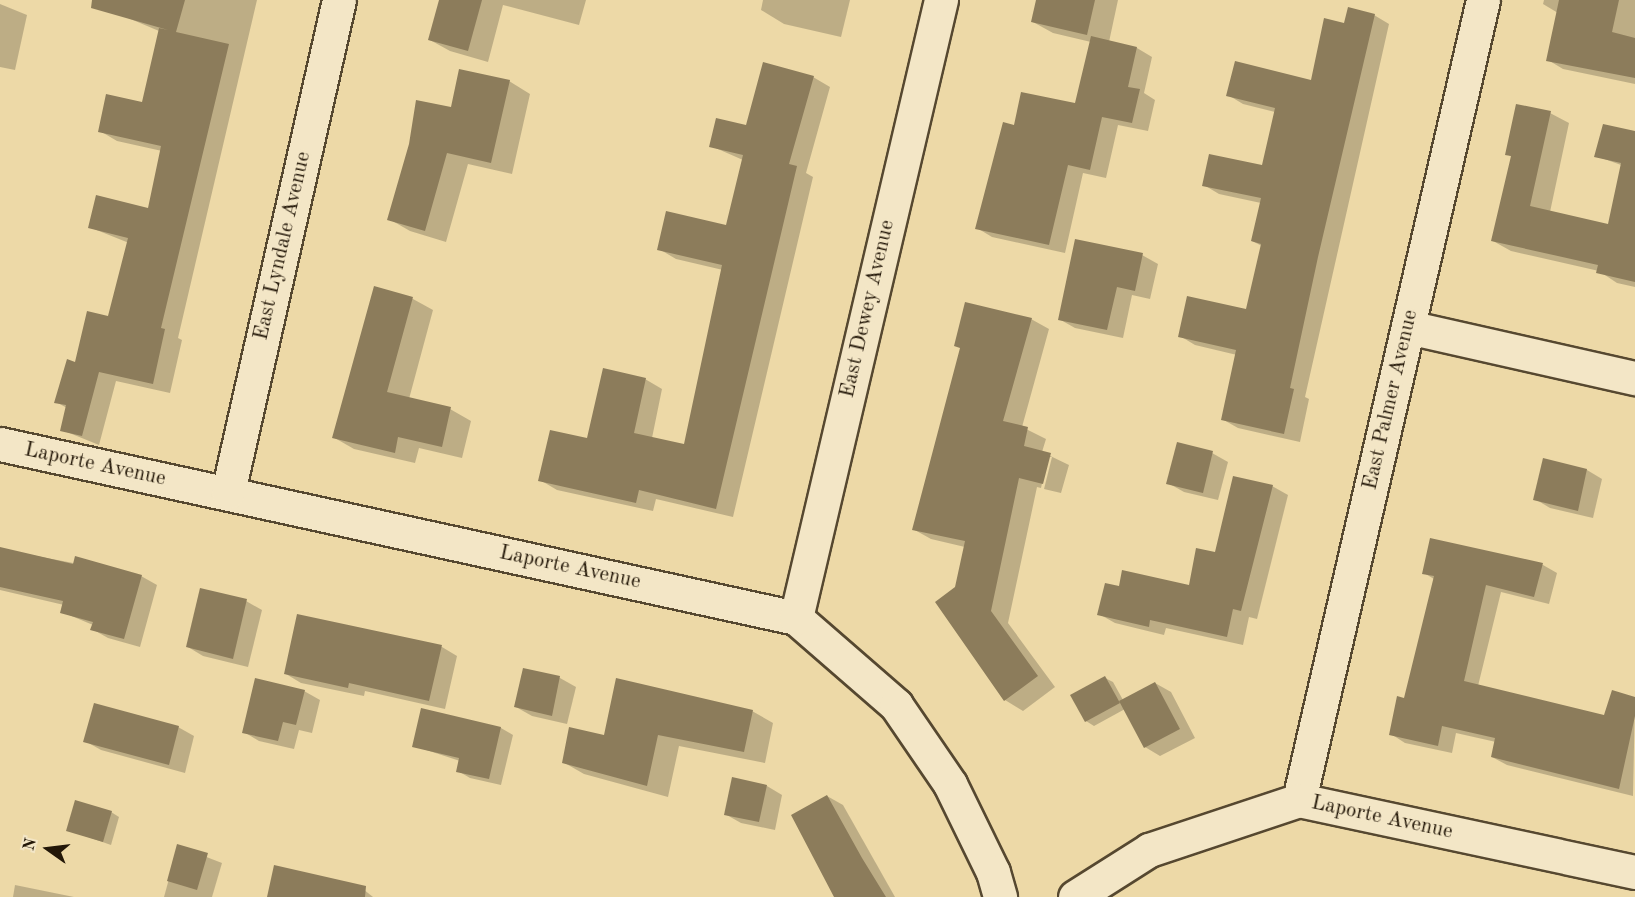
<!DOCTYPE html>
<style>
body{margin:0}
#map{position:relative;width:1635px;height:897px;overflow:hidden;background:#edd9a7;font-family:"Old Standard TT",serif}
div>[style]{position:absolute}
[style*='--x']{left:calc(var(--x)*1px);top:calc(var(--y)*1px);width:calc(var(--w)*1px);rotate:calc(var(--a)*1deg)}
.shadow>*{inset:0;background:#0003}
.building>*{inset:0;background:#8c7c5b}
.roads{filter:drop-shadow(2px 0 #564830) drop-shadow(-2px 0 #564830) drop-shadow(0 2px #564830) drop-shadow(0 -2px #564830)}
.minor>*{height:33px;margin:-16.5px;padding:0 16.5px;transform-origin:16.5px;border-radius:16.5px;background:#f3e6c6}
span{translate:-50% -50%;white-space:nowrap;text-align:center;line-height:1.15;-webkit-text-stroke:4.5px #f3e6c6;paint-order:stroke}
.street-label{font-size:21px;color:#231708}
.north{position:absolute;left:18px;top:819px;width:60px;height:60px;-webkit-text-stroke:4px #f3e6c6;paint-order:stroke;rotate:284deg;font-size:16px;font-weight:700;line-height:24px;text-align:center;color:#231708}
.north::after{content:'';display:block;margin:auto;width:21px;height:27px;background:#231708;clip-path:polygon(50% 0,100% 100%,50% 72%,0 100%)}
</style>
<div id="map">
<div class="shadow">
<div style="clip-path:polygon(125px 0,257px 0,178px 338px,182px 340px,170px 393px,116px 381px,99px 445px,62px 430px,67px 408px,56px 402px,77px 363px,109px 318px,129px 243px,89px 227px,149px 210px,162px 151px,117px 141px,100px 131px,143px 104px,159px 31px,121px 15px)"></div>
<div style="clip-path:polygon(440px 0,586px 0,579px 25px,503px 5px,488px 62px,450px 51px,430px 40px)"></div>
<div style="clip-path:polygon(763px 0,850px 0,841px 37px,784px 24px,761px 10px)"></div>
<div style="clip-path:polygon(1038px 0,1118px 0,1109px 42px,1137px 48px,1152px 57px,1144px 93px,1155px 100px,1148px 131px,1118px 125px,1106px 178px,1083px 173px,1065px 253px,992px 237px,977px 228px,1015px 127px,1076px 105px,1091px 42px,1053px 33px,1033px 22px)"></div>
<div style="clip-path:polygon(1544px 0,1635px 0,1635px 84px,1563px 69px,1548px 60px,1558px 13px,1543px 4px)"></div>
<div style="clip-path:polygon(0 4px,27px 15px,15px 70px,0 67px)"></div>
<div style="clip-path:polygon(1374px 15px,1389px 24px,1305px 397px,1309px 399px,1300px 442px,1238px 428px,1222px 419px,1237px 355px,1195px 345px,1180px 336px,1248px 311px,1262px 246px,1252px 241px,1261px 203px,1219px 194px,1204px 185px,1263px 167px,1275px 112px,1243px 104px,1228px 95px,1312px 82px,1345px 24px)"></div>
<div style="clip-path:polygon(813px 77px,830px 87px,806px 173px,813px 177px,733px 517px,656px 499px,653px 511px,557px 490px,540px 480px,588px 440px,645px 379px,662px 389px,652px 438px,686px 446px,723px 270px,676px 259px,659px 249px,728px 227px,743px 160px,711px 146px,747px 127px)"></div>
<div style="clip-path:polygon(509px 81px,530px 94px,512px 174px,468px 164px,446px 242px,410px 231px,389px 219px,452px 109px)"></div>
<div style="clip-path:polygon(1550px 113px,1569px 123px,1550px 212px,1609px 226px,1635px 178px,1635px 287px,1617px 283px,1599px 271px,1511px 251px,1493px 241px,1512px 157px,1507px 154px)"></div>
<div style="clip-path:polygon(1635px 133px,1635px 170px,1596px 156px)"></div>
<div style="clip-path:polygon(1142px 255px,1158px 264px,1150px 299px,1132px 295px,1123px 338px,1075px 328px,1059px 319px)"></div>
<div style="clip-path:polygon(375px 288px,413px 299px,433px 310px,409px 399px,450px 409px,471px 421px,462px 458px,419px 448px,415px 463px,354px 449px,333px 437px)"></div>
<div style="clip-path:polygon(1031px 319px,1049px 329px,1022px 427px,1046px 439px,1042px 452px,1069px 465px,1061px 493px,1044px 489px,1052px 457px,1048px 457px,1041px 488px,1037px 487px,1008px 623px,1055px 687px,1023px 711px,1005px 700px,937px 602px,957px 588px,965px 547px,931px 539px,913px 529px)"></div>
<div style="clip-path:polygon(1212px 453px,1228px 462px,1218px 500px,1184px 492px,1168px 483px)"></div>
<div style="clip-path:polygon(1544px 460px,1587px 470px,1602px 479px,1593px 518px,1550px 508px,1535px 499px)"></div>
<div style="clip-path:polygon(1272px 486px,1288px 495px,1257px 619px,1249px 617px,1243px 645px,1166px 628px,1164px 635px,1115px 623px,1099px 614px,1120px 588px,1190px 587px)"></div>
<div style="clip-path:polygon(1431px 540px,1543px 565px,1557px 573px,1549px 604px,1501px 592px,1478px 686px,1605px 717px,1635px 698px,1633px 796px,1507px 765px,1492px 757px,1496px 742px,1456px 733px,1452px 753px,1405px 743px,1391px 734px,1405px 699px,1434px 579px,1424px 573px)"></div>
<div style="clip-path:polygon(0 549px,141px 576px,157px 585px,140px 647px,108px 638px,92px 629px,93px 625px,62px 612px,64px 605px,0 590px)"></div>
<div style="clip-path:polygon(246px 601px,262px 610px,248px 667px,203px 656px,188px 647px)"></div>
<div style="clip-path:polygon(298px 616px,442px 647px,457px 656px,445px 709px,365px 691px,364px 696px,301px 683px,286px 674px)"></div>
<div style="clip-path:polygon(524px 670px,560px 678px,576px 687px,567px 724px,532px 716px,516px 707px)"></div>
<div style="clip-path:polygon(1105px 678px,1113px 682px,1123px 700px,1155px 683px,1171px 692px,1195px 738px,1160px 756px,1145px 747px,1125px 709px,1094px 726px,1086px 721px)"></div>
<div style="clip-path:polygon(304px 691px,320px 700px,312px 733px,299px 730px,294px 749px,259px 741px,244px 732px)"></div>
<div style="clip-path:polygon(422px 710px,501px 728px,513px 735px,501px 785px,470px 778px,458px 771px,460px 761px,414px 746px)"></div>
<div style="clip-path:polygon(752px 711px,773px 723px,765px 763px,679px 746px,668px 797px,584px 774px,563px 762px,605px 737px)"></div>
<div style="clip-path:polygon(178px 727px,194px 736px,185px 773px,101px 750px,85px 741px)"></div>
<div style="clip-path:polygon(767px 786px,782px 795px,775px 830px,741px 823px,725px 814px)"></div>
<div style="clip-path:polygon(827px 796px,843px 805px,895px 897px,837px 897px)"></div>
<div style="clip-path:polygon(111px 812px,119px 817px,111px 845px,68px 830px)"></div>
<div style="clip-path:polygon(178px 846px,222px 863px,212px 897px,164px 897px)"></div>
<div style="clip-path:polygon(15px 885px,74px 897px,13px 897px)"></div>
<div style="clip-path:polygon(358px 885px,373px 897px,268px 897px)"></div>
</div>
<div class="building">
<div style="clip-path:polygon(92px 0,185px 0,176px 32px,229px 44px,161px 328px,165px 329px,153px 384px,99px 372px,82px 436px,60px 431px,66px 405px,54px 403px,67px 359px,75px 362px,87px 311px,108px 316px,128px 238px,88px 228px,96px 195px,148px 208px,161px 146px,98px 132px,106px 94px,142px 102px,159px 28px,168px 30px,91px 8px)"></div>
<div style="clip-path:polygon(439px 0,482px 0,468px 51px,428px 40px)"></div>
<div style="clip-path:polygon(1036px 0,1095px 0,1087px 35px,1031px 22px)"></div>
<div style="clip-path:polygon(1559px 0,1619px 0,1612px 32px,1635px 38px,1635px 78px,1546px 61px)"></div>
<div style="clip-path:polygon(1348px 7px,1375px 14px,1318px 257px,1290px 388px,1294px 389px,1284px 434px,1221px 420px,1236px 350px,1178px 337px,1187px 296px,1246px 309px,1261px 244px,1251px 241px,1261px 198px,1202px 186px,1209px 154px,1262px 165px,1275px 108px,1226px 96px,1235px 61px,1311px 80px,1324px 18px,1344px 23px)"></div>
<div style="clip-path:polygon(1091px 36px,1137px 47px,1128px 87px,1140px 89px,1132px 123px,1102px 117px,1090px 170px,1068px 165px,1049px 245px,975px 229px,1003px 122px,1014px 125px,1021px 92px,1075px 103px)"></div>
<div style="clip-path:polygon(763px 62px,814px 76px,789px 164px,797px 166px,716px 509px,639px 490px,636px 503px,538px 481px,550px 430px,587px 438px,603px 368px,646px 378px,634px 433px,684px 444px,722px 265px,657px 250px,666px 211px,726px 225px,743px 155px,709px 147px,716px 118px,746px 125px)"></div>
<div style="clip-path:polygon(459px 69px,510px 80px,491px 163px,447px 153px,425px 231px,387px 220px,409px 144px,416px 100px,451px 107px)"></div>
<div style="clip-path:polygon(1516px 104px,1551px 111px,1530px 206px,1608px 224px,1621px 163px,1594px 157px,1603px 124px,1635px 131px,1635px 282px,1596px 273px,1598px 265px,1491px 241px,1511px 156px,1505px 155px)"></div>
<div style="clip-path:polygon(1075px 239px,1143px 253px,1135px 291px,1117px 287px,1107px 330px,1058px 320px)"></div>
<div style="clip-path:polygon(374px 286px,413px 297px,387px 392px,451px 407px,442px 447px,398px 437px,395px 453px,332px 438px)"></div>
<div style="clip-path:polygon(965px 302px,1032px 318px,1003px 421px,1028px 427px,1024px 446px,1051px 453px,1043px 484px,1019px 478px,991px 611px,1038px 676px,1004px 701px,935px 602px,955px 587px,965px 541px,912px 530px,960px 348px,954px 346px)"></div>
<div style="clip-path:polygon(1177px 442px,1213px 451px,1203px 493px,1166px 484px)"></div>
<div style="clip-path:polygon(1543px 458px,1587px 469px,1578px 511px,1533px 500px)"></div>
<div style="clip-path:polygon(1233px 476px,1273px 485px,1241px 611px,1233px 609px,1227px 637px,1150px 620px,1149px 627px,1097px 615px,1105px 583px,1119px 586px,1122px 570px,1189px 585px,1196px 548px,1215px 552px)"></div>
<div style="clip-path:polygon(1430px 538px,1543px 563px,1534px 597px,1486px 585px,1464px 681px,1604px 715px,1612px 690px,1635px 697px,1635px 716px,1619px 789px,1491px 757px,1495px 738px,1442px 726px,1438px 746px,1389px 735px,1397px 696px,1404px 698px,1434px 576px,1422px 574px)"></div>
<div style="clip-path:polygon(0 547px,73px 564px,75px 556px,142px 575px,124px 639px,90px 630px,93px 622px,60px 613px,63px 601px,0 587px)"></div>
<div style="clip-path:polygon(200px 588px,247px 599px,233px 659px,186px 647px)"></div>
<div style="clip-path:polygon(297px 614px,442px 645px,429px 701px,349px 683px,348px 688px,284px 674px)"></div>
<div style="clip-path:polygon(523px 668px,560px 676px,552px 716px,514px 707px)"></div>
<div style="clip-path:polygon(1105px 676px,1120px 703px,1085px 722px,1070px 695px)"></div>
<div style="clip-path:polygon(255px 678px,305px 690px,296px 725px,283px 722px,278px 741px,242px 733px)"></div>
<div style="clip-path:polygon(616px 678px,753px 710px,744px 752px,658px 735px,647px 786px,562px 763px,569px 727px,604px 735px)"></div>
<div style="clip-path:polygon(1155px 682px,1180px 729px,1144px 748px,1119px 701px)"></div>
<div style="clip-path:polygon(94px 703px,179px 726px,169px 765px,83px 742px)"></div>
<div style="clip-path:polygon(421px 708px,501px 727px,489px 779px,456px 772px,459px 758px,412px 747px)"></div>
<div style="clip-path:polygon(732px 777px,767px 785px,759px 822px,724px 815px)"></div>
<div style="clip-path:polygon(827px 795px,862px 858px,886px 897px,834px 897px,791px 815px)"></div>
<div style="clip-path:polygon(75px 800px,112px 811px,103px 842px,66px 831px)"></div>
<div style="clip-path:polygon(177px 844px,208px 853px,197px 890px,167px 881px)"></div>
<div style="clip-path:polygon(274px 865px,366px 886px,365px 897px,267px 897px)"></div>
</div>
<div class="roads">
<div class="minor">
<div style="--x:1408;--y:327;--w:233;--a:12.7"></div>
<div style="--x:0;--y:444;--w:815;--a:12.33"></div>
<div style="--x:796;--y:618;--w:133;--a:41"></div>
<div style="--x:896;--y:705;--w:96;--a:55.6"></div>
<div style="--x:950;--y:784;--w:98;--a:64"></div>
<div style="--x:993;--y:872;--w:26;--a:74"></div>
<div style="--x:228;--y:492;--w:504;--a:-77.29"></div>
<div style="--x:796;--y:618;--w:635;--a:-76.8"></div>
<div style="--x:1299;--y:800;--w:821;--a:-77.05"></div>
<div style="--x:1075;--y:897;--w:88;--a:-32.4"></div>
<div style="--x:1149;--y:850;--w:158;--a:-18.4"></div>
<div style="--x:1299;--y:800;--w:344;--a:12.1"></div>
</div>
</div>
<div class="street-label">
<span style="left:283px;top:246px;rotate:-77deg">East Lyndale Avenue</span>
<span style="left:868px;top:309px;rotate:-77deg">East Dewey Avenue</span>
<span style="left:1391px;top:400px;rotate:-77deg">East Palmer Avenue</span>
<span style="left:95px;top:465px;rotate:12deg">Laporte Avenue</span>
<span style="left:570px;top:568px;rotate:12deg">Laporte Avenue</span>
<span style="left:1382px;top:818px;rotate:12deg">Laporte Avenue</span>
</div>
<div class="north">N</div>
</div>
